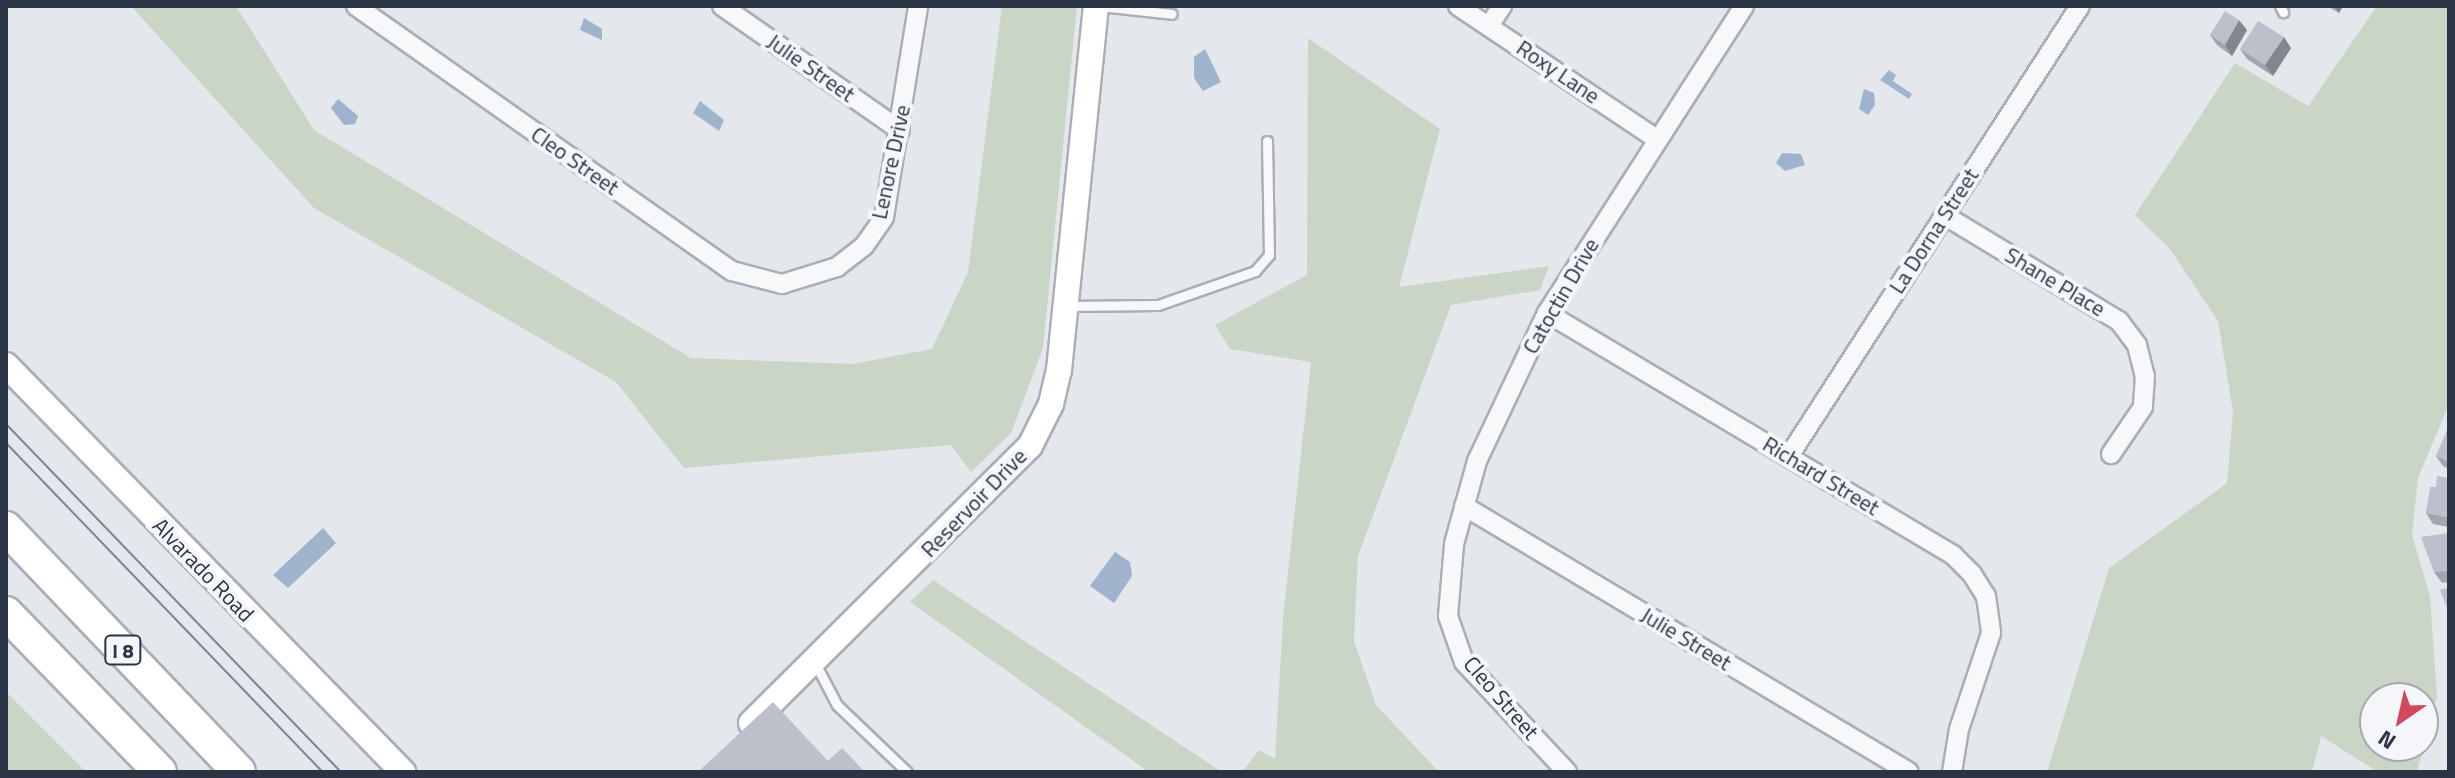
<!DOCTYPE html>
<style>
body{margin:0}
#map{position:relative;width:2455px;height:778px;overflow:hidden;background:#e4e7ec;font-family:"Titillium Web",sans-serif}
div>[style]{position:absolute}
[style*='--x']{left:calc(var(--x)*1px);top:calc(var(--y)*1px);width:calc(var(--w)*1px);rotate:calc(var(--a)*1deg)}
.green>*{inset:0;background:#c9d6c5}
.water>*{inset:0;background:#9fb4cc}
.roads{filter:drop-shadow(2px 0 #a9aeb7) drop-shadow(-2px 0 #a9aeb7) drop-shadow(0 2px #a9aeb7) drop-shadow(0 -2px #a9aeb7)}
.lane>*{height:9px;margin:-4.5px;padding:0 4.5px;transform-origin:4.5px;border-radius:4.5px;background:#f7f8fa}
.street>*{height:18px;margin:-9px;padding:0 9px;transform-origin:9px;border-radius:9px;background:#f7f8fa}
.secondary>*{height:24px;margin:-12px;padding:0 12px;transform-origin:12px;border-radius:12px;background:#fff}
.highway>*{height:32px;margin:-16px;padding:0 16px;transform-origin:16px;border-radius:16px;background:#fff}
.tram>*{height:2px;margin:-1px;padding:0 1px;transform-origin:1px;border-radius:1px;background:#7d8696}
.wall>*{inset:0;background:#a1a5ae}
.shaded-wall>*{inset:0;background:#83868d}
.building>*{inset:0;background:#bbc0ca}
span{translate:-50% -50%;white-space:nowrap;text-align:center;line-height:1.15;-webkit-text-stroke:8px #f4f6f9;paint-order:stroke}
.shield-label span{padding:2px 6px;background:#f4f6f9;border:2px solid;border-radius:6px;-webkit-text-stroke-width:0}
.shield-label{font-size:20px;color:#2b3445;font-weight:700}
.street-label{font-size:22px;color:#2b3445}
.frame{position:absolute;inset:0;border:8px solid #2b3445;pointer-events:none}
.north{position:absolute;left:2359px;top:682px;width:80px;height:80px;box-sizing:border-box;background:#f4f6f9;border:2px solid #a4a8b1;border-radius:50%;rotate:214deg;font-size:22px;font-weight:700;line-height:32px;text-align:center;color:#2b3445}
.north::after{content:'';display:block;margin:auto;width:28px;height:36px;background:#d1495b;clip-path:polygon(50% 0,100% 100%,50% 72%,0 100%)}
</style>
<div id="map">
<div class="green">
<div style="clip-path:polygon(131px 6px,236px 6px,314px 130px,691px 358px,852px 364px,932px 349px,968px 272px,1002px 6px,1077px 6px,1043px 348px,1011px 433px,971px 472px,951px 445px,684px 468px,616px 382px,314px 208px)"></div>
<div style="clip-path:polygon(evenodd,2377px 6px,2449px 6px,2449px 404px,2418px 478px,2412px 535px,2430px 596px,2437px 697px,2417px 772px,2378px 772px,2321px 736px,2312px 772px,2047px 772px,2109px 568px,2227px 483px,2233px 412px,2218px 321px,2170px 249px,2135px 215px,2235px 63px,2308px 106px,2377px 6px,2423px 698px,2423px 746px,2375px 746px,2375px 698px,2423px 698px)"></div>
<div style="clip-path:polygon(1308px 38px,1440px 129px,1399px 287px,1549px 266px,1540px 290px,1451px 305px,1358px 556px,1354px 641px,1376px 705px,1439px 772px,1242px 772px,1259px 750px,1275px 759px,1283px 618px,1311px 362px,1230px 349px,1215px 325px,1307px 275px)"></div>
<div style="clip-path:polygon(933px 580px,1222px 772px,1149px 772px,910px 602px)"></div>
<div style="clip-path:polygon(6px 692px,86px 772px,6px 772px)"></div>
</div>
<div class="water">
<div style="clip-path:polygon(584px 18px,602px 29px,602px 40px,580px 30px)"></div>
<div style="clip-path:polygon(1205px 49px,1221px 82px,1203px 91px,1194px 78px,1194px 57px)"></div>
<div style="clip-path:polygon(1889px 70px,1896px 75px,1893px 81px,1912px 94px,1909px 99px,1880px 80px)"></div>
<div style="clip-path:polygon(1864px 89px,1874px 93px,1875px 105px,1868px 115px,1859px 109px)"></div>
<div style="clip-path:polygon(338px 99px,358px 116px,355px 124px,344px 125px,331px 108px)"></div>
<div style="clip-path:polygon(700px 101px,724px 120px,719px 131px,693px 113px)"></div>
<div style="clip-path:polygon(1782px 153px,1801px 154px,1805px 165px,1785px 171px,1776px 163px)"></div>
<div style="clip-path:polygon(323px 528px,336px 543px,288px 588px,273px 575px)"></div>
<div style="clip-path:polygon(1115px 552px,1130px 562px,1132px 576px,1114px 603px,1090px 586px)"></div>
</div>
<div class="roads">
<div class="lane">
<div style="--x:1100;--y:6;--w:72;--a:6.3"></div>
<div style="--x:2280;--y:6;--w:7;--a:63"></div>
<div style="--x:1066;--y:306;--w:92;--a:-0.6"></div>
<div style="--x:1158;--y:305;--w:103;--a:-19.3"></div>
<div style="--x:1255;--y:271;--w:21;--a:-49"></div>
<div style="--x:1269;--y:255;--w:114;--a:-91"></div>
<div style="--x:815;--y:663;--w:47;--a:62.4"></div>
<div style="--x:837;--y:705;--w:97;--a:43.7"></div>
</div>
<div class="street">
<div style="--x:356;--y:6;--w:460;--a:35.2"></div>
<div style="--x:732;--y:271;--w:52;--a:14.6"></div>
<div style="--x:782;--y:284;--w:58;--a:-17.2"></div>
<div style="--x:837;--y:267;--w:34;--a:-38"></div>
<div style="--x:864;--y:246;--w:35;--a:-55"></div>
<div style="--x:884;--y:217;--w:214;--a:-80.8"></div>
<div style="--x:722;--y:6;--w:217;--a:34.9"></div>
<div style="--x:1458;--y:6;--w:239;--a:33.8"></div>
<div style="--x:1489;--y:26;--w:24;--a:-57"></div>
<div style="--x:1944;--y:215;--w:205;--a:31.2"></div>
<div style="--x:2119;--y:321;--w:30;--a:53"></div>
<div style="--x:2137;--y:345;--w:32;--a:76"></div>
<div style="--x:2145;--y:376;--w:31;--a:94"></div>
<div style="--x:2143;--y:407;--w:57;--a:124.2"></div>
<div style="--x:1547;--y:313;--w:473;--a:30.8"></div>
<div style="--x:1953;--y:555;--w:27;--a:45"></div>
<div style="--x:1972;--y:574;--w:26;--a:58"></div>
<div style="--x:1986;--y:596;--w:37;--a:82"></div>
<div style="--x:1991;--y:633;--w:101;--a:108.4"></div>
<div style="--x:1959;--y:729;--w:44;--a:99.2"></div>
<div style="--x:1789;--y:456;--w:536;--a:-57.11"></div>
<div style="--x:1464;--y:506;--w:518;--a:30.87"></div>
<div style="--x:1567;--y:772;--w:151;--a:-133.1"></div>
<div style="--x:1464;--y:662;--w:49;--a:-109.2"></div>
<div style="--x:1448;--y:616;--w:72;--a:-85.2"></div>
<div style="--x:1454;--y:544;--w:86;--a:-74.5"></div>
<div style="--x:1477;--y:461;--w:164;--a:-64.7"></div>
<div style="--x:1547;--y:313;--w:365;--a:-57.3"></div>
</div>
<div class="secondary">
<div style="--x:6;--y:365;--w:569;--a:45.71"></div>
<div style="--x:751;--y:723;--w:393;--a:-44.8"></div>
<div style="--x:1030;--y:446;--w:47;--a:-63.4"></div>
<div style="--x:1051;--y:404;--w:35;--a:-77"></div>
<div style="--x:1059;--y:370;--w:366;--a:-84.2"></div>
</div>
<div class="highway">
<div style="--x:6;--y:528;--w:337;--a:46.3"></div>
<div style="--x:6;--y:613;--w:221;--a:45.9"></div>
</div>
</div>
<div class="tram">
<div style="--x:6;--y:424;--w:483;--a:46.1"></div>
<div style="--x:6;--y:443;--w:457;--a:46.1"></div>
</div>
<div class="wall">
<div style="clip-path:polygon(2327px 6px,2343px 6px,2339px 13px)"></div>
<div style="clip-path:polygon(2247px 30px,2232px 56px,2217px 45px,2210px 35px)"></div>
<div style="clip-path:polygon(2291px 48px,2273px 76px,2247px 59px,2240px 49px)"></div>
<div style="clip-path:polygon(2449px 431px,2449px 469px,2443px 466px,2436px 456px)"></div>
<div style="clip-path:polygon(2449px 478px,2449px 527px,2433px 524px,2426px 513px,2436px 487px)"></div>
<div style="clip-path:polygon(2449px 533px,2449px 582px,2442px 583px,2434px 572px)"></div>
</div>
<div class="shaded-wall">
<div style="clip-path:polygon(2334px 6px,2343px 6px,2339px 13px)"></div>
<div style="clip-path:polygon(2239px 20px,2247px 30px,2232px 56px,2225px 45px)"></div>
<div style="clip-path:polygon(2284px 37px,2291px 48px,2273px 76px,2265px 65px)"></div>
</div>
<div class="building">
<div style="clip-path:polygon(2225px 11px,2239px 20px,2225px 45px,2210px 35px)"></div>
<div style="clip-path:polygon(2258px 21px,2284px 37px,2265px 65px,2240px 49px)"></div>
<div style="clip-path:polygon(2447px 430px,2449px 431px,2449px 462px,2436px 456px)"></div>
<div style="clip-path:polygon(2437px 476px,2449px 478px,2449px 518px,2426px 513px,2430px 487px,2436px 487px)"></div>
<div style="clip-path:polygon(2449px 533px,2449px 571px,2434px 572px,2421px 537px)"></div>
<div style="clip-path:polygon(2449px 587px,2449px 613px,2440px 590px)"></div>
<div style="clip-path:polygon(773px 702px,828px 761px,842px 748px,865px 772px,698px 772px)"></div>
</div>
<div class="shield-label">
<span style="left:123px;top:650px">I 8</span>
</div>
<div class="street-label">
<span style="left:811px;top:68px;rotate:35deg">Julie Street</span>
<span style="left:1558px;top:72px;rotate:34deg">Roxy Lane</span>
<span style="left:575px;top:161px;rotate:35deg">Cleo Street</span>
<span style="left:891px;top:162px;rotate:-78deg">Lenore Drive</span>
<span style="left:1934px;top:231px;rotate:-57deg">La Dorna Street</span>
<span style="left:2055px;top:282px;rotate:31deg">Shane Place</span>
<span style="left:1561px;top:296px;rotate:-60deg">Catoctin Drive</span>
<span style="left:1821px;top:476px;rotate:31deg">Richard Street</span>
<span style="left:974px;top:503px;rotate:-46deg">Reservoir Drive</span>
<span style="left:203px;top:570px;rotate:46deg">Alvarado Road</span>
<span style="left:1686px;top:639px;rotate:31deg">Julie Street</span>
<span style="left:1501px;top:698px;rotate:49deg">Cleo Street</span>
</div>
<div class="frame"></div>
<div class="north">N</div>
</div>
